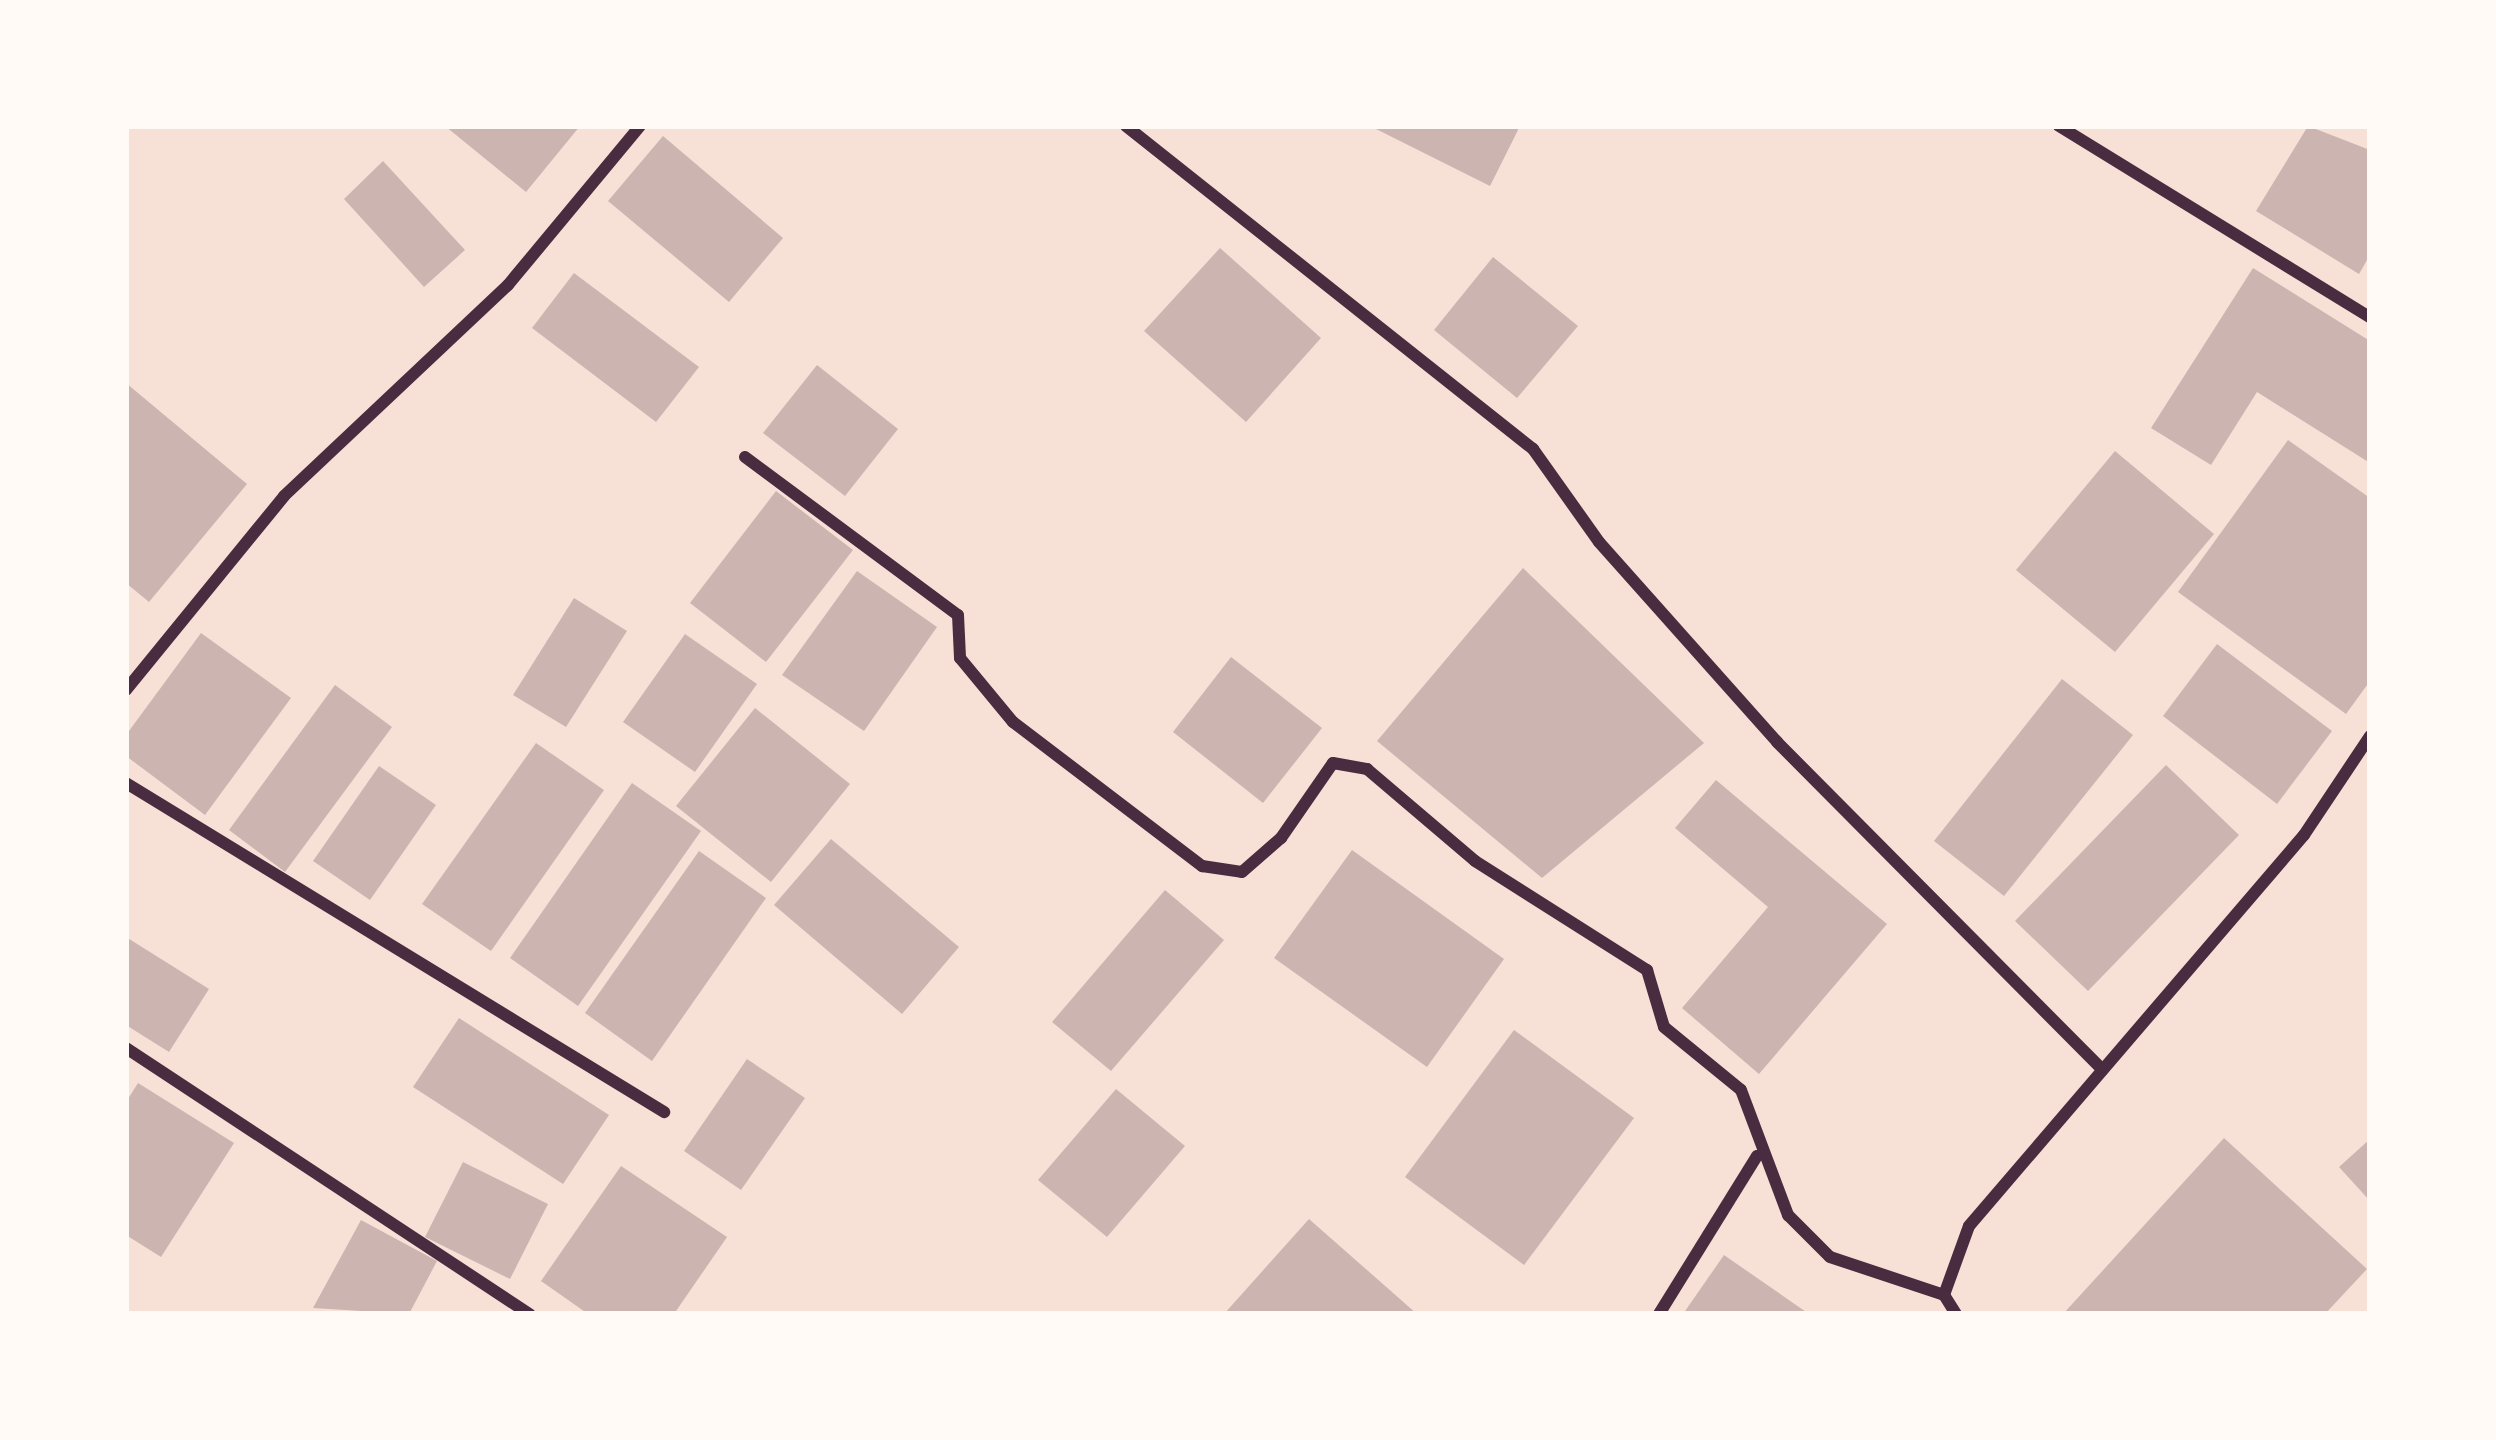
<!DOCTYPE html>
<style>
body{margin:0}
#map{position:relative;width:2496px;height:1440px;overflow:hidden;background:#f7e1d7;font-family:Figtree,sans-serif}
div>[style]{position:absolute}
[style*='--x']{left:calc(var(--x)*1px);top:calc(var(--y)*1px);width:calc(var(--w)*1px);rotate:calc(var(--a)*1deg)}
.building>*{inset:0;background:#ccb4b1}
.minor>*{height:12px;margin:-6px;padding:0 6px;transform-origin:6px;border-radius:6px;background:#4a2c40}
span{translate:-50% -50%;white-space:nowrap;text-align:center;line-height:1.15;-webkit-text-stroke:9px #fffaf5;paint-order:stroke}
.frame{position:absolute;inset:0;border:129px solid #fffaf5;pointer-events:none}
</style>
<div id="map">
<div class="building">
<div style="clip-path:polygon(445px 126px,580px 126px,526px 192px)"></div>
<div style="clip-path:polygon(1370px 126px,1520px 126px,1490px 186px)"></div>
<div style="clip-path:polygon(2308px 126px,2370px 150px,2370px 255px,2359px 274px,2256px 211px)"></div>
<div style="clip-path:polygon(663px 136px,783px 238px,729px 302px,608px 201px)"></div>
<div style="clip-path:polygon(383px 161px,465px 250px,424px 287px,344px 199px)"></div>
<div style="clip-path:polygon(1220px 248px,1321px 338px,1246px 422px,1144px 331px)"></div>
<div style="clip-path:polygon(1493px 257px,1578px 326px,1517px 398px,1434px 330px)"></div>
<div style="clip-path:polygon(2253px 268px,2370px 341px,2370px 463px,2257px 392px,2211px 465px,2151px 428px)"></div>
<div style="clip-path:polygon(574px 273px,699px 367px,656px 422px,532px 328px)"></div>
<div style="clip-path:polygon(817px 365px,898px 429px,845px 496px,763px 433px)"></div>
<div style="clip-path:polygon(126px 383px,247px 484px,149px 602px,126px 583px)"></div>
<div style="clip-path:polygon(2288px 440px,2370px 498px,2370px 681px,2346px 714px,2178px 592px)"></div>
<div style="clip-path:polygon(2115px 451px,2214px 534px,2115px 652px,2016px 570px)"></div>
<div style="clip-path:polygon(776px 491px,853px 550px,766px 662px,690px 603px)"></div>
<div style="clip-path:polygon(1523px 568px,1704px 743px,1542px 878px,1377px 741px)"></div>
<div style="clip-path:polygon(857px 571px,937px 627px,864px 731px,782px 675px)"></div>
<div style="clip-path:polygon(574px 598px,627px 631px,566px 727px,513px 695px)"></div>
<div style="clip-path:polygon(201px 633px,291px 698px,205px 815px,126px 756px,126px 735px)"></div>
<div style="clip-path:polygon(685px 634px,757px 684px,695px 772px,623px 722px)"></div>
<div style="clip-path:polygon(2217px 644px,2332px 731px,2277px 804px,2163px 716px)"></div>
<div style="clip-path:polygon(1231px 657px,1322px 728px,1263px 803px,1173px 732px)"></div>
<div style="clip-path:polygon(2062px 679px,2133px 735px,2004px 896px,1934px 841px)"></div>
<div style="clip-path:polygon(335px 685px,392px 727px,285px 872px,229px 830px)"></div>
<div style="clip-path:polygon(755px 708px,850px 784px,771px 882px,676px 806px)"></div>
<div style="clip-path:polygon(536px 743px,604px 790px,491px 951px,422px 904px)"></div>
<div style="clip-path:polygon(2166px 765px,2239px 835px,2088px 991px,2015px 921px)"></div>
<div style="clip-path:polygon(379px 766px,436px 805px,370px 900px,313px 861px)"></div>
<div style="clip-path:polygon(1716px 780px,1887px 924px,1759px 1074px,1682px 1008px,1768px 907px,1675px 828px)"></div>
<div style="clip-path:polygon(632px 783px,701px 831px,578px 1006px,510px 958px)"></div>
<div style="clip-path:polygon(831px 839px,959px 947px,902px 1014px,774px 905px)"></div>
<div style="clip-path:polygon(1352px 850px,1504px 959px,1427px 1067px,1274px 958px)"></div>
<div style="clip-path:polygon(699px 851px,766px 898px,652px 1061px,585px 1013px)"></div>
<div style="clip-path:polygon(1165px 890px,1224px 940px,1111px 1071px,1052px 1022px)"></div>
<div style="clip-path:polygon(126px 937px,209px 989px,169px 1052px,126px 1025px)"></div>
<div style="clip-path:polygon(459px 1018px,609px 1115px,563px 1184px,413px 1087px)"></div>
<div style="clip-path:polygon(1514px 1030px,1634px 1118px,1524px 1265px,1405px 1177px)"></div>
<div style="clip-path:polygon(747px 1059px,805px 1098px,741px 1190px,684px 1151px)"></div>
<div style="clip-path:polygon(138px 1083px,234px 1143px,161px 1257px,126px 1235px,126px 1102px)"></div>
<div style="clip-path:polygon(1116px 1089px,1185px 1146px,1107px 1237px,1038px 1180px)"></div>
<div style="clip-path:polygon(2224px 1138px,2367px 1269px,2325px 1314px,2063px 1314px)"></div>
<div style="clip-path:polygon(2370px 1139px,2370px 1201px,2339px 1167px)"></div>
<div style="clip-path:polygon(463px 1162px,548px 1204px,510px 1279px,425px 1237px)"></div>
<div style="clip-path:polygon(621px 1166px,727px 1237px,674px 1314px,588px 1314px,541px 1281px)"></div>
<div style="clip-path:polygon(1309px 1219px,1417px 1314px,1224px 1314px)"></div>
<div style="clip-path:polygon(361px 1220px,437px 1261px,409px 1314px,313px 1308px)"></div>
<div style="clip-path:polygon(1724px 1255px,1809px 1314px,1683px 1314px)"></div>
</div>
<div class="minor">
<div style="--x:1126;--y:126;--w:520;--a:38.44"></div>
<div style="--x:1533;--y:449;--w:114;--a:54.6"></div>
<div style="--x:1599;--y:542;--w:268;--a:48.3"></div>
<div style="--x:1777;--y:742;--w:462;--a:45.2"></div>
<div style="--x:2059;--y:126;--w:365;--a:31.6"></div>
<div style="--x:745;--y:457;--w:265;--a:36.6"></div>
<div style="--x:958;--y:615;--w:43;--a:87.3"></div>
<div style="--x:960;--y:658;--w:83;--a:50.4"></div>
<div style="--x:1013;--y:722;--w:238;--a:37.3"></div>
<div style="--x:1202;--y:866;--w:40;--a:8.5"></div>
<div style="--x:1242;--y:872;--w:52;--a:-41.1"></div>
<div style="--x:1281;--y:838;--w:91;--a:-55.3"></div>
<div style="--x:1333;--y:763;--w:35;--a:10"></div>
<div style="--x:1367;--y:769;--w:142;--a:40.4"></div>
<div style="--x:1475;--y:861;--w:204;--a:32.4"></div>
<div style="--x:1647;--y:970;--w:59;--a:73.4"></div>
<div style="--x:1664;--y:1027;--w:99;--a:39.3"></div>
<div style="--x:1741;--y:1090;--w:134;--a:69.4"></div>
<div style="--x:1788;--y:1215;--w:59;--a:45"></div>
<div style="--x:1830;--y:1257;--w:120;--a:18.4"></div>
<div style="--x:126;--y:690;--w:250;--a:-50.8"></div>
<div style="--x:284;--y:496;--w:308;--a:-43.3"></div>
<div style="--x:508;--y:285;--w:207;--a:-50.3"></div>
<div style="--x:126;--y:783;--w:631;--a:31.45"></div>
<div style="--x:126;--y:1048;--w:484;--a:33.4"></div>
<div style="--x:1659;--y:1314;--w:186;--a:-58.2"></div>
<div style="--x:1956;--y:1314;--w:22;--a:-122"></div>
<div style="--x:1944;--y:1295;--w:73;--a:-70.1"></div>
<div style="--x:1969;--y:1226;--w:515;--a:-49.41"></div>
<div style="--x:2304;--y:835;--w:119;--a:-56.3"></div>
</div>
<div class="frame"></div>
</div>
